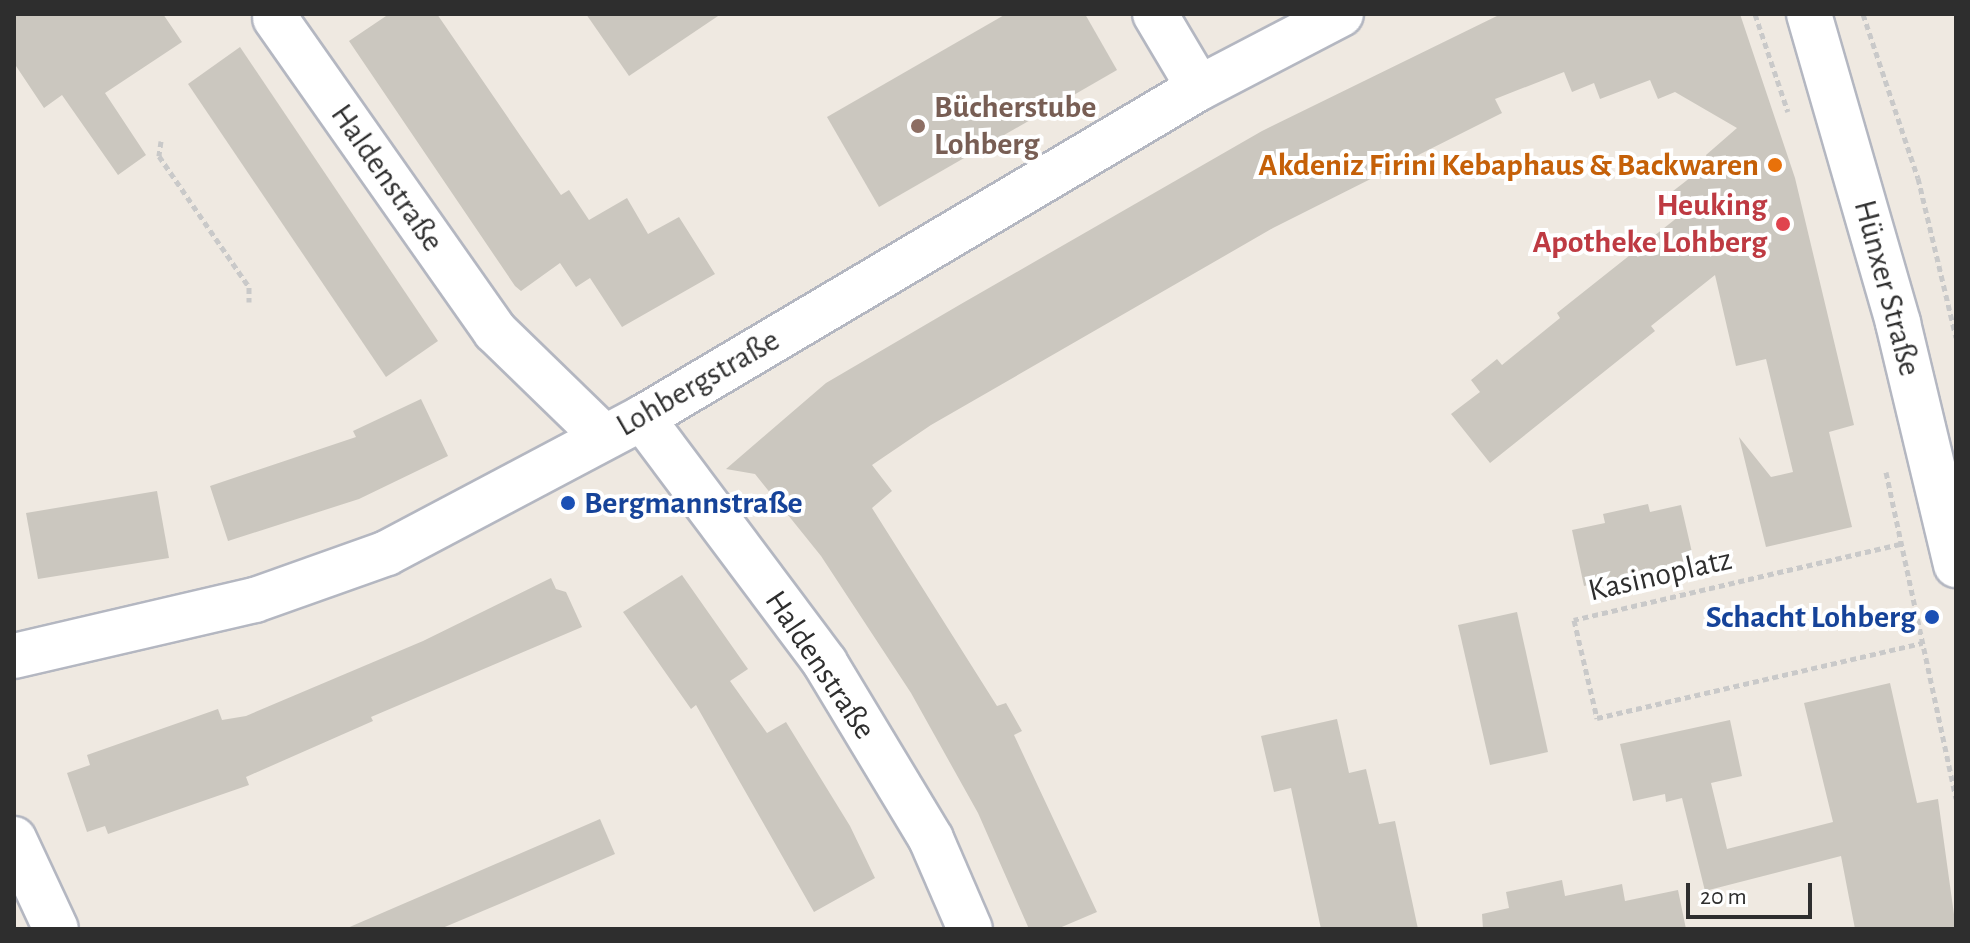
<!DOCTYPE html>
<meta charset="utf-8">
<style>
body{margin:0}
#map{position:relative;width:1970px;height:943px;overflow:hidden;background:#efe9e1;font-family:"Alegreya Sans",sans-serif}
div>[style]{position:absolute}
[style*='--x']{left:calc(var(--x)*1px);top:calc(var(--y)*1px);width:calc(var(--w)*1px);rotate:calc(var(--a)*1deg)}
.building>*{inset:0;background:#cbc7bf}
.path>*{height:5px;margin-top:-2.5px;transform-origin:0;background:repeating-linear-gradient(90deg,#c9c9c9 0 6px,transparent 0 10px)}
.roads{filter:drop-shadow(2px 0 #b4b7c1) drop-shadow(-2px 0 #b4b7c1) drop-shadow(0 2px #b4b7c1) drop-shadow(0 -2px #b4b7c1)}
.minor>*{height:44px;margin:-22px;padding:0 22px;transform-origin:22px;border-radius:22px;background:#fff}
.secondary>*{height:44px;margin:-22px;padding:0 22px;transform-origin:22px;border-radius:22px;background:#fff}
.dots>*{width:22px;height:22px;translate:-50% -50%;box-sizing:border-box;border:4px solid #fff;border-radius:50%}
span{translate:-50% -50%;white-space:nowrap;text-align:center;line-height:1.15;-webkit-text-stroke:8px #fff;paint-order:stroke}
.education-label{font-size:32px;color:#785e54;font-weight:700}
.left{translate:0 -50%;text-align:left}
.food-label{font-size:32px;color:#c56008;font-weight:700}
.right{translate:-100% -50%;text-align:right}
.street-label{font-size:32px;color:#2e2e2e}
.health-label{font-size:32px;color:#be3a42;font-weight:700}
.transit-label{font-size:32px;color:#164399;font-weight:700}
.frame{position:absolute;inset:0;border:16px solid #2e2e2e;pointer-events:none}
.scale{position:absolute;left:1686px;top:883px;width:126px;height:36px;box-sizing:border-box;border:4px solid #2e2e2e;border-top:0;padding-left:10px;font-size:24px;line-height:28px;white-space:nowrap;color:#2e2e2e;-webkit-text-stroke:6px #fff;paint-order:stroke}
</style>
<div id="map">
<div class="building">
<div style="clip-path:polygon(14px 14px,163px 14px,182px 42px,105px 93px,146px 155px,118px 175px,62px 95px,44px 108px,14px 63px)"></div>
<div style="clip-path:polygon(389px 14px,437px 14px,561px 195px,569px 190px,589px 220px,627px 198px,648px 234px,679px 217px,715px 274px,622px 327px,590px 278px,576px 287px,560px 263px,521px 291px,515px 286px,349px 41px)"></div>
<div style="clip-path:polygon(586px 14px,721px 14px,629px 76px)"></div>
<div style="clip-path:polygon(1006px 14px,1085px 14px,1117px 70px,879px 207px,827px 117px)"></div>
<div style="clip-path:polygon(1501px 14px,1740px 14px,1795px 178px,1854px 425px,1829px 432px,1852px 527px,1766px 547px,1739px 437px,1771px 477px,1793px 472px,1766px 359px,1736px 366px,1715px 275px,1651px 326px,1655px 331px,1490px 463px,1451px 414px,1480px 392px,1471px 380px,1497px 359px,1502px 365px,1560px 318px,1557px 313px,1683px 213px,1668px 195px,1709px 163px,1706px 155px,1737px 128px,1675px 92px,1658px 99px,1650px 80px,1600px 99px,1594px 83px,1572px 92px,1564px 72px,1495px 99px,1502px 113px,1273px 228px,931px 425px,872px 465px,892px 491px,872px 508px,997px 706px,1006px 703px,1022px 731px,1014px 735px,1097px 912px,1057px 929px,1029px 929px,978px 813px,911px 693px,821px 556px,755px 474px,726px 469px,826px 383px,961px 304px,1262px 131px)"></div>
<div style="clip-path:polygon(240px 47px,438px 341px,386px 377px,188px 84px)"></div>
<div style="clip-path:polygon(421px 399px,448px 456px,359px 499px,228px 541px,210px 486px,356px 437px,353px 431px)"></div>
<div style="clip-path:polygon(157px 491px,169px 558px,38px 579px,26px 513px)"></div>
<div style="clip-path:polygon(1648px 504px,1650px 512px,1681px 505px,1694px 561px,1584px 586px,1572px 530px,1605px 523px,1603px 514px)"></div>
<div style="clip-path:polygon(682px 575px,748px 669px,730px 681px,767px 733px,786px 722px,850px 826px,875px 878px,814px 912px,696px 705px,691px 709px,623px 612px)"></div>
<div style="clip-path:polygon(551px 578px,556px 589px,566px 592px,582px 627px,371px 717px,373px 721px,246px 777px,249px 785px,108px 834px,105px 826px,87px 832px,67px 773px,90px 765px,87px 755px,218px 709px,222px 720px,246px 716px,423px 641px)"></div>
<div style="clip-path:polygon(1517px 612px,1548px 752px,1490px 765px,1458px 625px)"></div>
<div style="clip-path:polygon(1890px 683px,1917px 803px,1938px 799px,1956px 929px,1855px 929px,1841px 856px,1705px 891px,1682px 798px,1666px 802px,1665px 794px,1633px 801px,1620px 744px,1730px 720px,1742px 776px,1711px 783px,1727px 849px,1833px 822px,1804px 703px)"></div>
<div style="clip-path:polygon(1337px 719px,1349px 773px,1366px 769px,1379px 824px,1395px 821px,1418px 929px,1321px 929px,1291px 788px,1274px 792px,1261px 736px)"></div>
<div style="clip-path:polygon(600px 819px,615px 854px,511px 899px,440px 929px,345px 929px)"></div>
<div style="clip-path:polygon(1562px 880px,1565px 896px,1622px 884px,1625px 901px,1678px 890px,1686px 929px,1483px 929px,1482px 914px,1509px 908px,1506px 892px)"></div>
</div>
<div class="path">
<div style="--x:1755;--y:14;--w:103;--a:71.4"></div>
<div style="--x:1863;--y:14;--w:173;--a:71.5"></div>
<div style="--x:1918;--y:178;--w:164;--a:76.6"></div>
<div style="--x:161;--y:141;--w:15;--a:98"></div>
<div style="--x:159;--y:156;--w:159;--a:55.5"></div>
<div style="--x:249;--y:287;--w:15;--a:90"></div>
<div style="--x:1886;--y:472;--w:334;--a:77.9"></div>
<div style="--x:1900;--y:544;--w:335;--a:166.9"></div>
<div style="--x:1574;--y:620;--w:101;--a:76.8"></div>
<div style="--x:1597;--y:718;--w:334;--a:-13"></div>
</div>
<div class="roads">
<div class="minor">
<div style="--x:1155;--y:14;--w:86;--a:59.3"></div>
<div style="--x:275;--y:18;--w:383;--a:54.9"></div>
<div style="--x:495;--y:331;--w:152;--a:44.2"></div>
<div style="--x:642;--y:418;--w:306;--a:53.2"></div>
<div style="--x:825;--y:663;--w:205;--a:58.9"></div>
<div style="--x:931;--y:839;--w:98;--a:66.6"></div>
<div style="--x:14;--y:656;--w:247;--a:-13.1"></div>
<div style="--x:255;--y:600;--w:140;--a:-19.6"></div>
<div style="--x:387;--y:553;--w:289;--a:-27.9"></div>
<div style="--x:642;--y:418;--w:647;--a:-30.65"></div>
<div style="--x:1199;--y:88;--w:160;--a:-27.5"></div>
<div style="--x:14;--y:839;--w:99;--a:65"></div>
</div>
<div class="secondary">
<div style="--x:1809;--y:14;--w:322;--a:73.9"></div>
<div style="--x:1898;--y:323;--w:249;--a:76.5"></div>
</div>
</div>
<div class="dots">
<div style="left:918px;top:126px;background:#8d6e63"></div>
<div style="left:1775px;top:165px;background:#e8710a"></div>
<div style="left:1783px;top:224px;background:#e0444e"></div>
<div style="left:568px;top:503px;background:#1a4fb4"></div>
<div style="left:1932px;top:617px;background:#1a4fb4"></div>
</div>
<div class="education-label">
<span class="left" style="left:934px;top:126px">Bücherstube<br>Lohberg</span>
</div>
<div class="food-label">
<span class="right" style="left:1759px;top:165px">Akdeniz Firini Kebaphaus &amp; Backwaren</span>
</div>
<div class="street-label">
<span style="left:387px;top:178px;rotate:55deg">Haldenstraße</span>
<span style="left:1887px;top:288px;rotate:75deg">Hünxer Straße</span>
<span style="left:698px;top:383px;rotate:-30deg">Lohbergstraße</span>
<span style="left:1660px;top:575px;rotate:-13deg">Kasinoplatz</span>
<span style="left:820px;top:665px;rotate:56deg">Haldenstraße</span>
</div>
<div class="health-label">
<span class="right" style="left:1767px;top:224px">Heuking<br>Apotheke Lohberg</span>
</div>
<div class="transit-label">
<span class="left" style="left:584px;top:503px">Bergmannstraße</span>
<span class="right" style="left:1916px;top:617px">Schacht Lohberg</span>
</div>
<div class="frame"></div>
<div class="scale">20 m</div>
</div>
